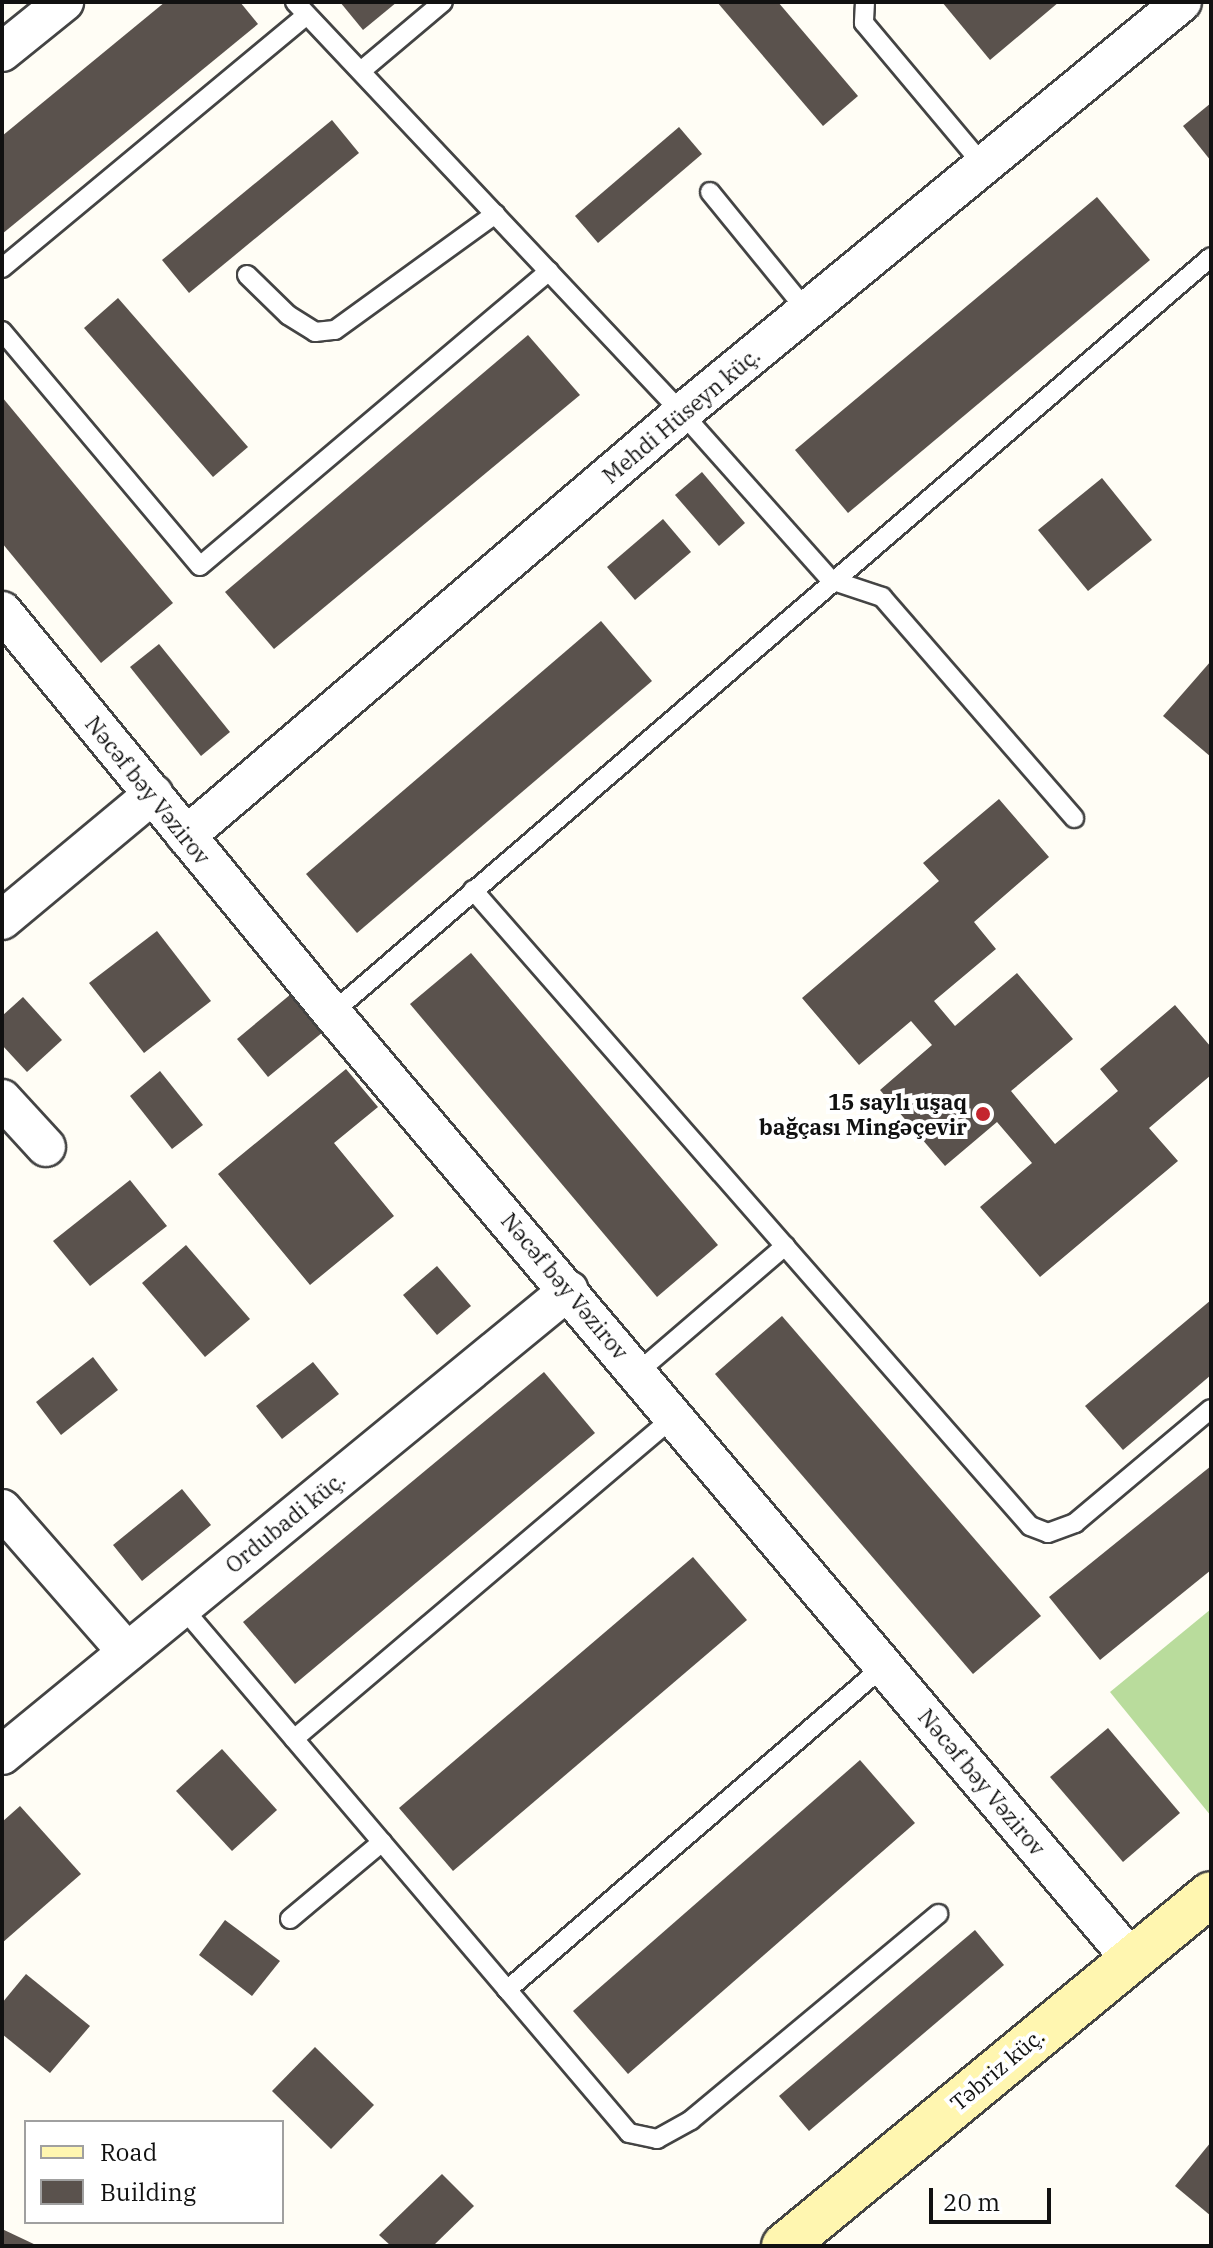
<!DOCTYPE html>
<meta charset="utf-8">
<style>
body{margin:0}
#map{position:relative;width:1213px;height:2248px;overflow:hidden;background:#fffdf5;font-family:"IBM Plex Serif",serif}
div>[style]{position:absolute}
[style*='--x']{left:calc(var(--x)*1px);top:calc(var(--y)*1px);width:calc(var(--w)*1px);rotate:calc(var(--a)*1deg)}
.forest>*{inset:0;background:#b9dc9c}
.building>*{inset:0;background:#5a524d}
.roads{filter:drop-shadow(2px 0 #444) drop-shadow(-2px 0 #444) drop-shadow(0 2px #444) drop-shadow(0 -2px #444)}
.service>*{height:18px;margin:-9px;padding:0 9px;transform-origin:9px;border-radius:9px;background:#fff}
.minor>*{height:38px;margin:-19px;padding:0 19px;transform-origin:19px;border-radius:19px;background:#fff}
.secondary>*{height:44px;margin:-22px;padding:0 22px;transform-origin:22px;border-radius:22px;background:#fff6b0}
.dots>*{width:22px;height:22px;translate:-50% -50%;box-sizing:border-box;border:4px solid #fff;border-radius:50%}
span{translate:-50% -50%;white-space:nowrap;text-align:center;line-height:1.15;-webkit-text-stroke:8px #fff;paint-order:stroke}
.street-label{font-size:22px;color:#111}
.poi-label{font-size:22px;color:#111;font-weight:700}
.right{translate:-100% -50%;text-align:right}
.frame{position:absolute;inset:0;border:4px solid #111;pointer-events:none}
.legend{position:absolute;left:24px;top:2120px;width:260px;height:104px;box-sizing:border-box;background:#fff;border:2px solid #a0a0a0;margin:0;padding:10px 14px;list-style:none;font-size:24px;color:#111}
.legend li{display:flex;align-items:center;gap:16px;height:40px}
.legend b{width:40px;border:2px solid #a0a0a0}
.scale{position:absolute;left:929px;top:2188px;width:122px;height:36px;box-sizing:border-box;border:4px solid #111;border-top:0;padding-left:10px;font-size:24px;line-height:28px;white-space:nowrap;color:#111;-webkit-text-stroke:6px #fff;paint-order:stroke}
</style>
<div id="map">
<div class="forest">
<div style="clip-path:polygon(1211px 1609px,1211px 1816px,1110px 1692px)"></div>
</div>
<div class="building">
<div style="clip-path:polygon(165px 2px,240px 2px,258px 24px,2px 234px,2px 136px)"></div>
<div style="clip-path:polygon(340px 2px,397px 2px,363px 30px)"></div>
<div style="clip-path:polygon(717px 2px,778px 2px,858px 96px,823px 126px)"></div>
<div style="clip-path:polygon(942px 2px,1059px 2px,990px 60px)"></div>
<div style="clip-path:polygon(1211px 103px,1211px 161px,1183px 126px)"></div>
<div style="clip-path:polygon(332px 120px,359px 153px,189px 293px,162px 260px)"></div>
<div style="clip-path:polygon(679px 127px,702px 154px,598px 243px,575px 216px)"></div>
<div style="clip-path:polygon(1097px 197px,1150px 260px,848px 513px,795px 450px)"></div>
<div style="clip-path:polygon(118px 298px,248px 447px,213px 477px,84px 328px)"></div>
<div style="clip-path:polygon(528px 335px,580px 395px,274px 649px,225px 592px)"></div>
<div style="clip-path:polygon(2px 397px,173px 603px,101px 663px,2px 543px)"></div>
<div style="clip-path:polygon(702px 472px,745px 523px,719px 546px,675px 495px)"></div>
<div style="clip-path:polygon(1102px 478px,1152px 540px,1088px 591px,1038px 530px)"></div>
<div style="clip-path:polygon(663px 519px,691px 552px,635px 600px,607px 567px)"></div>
<div style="clip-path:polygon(601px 621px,652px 681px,357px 933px,306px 874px)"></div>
<div style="clip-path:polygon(159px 644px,230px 732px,201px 756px,130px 667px)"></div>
<div style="clip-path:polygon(1211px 661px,1211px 757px,1163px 716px)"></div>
<div style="clip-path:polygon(999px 799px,1049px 857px,974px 922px,996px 949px,934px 1001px,955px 1026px,1017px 973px,1073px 1039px,1011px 1091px,1055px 1144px,1118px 1091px,1100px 1069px,1175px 1005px,1211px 1047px,1211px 1075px,1149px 1128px,1178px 1161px,1040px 1277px,980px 1207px,1032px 1163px,997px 1122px,945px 1166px,880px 1090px,932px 1045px,911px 1021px,859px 1065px,802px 998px,939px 881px,923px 863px)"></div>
<div style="clip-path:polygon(157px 931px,211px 1001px,144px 1053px,89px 983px)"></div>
<div style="clip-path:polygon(471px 953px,718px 1245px,657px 1297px,410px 1004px)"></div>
<div style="clip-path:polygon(291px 994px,323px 1032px,268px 1077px,237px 1039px)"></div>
<div style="clip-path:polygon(23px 997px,62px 1040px,27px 1072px,2px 1045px,2px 1016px)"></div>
<div style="clip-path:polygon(346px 1069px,378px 1107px,334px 1143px,394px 1216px,310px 1285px,218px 1174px)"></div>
<div style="clip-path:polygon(160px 1071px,203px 1125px,172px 1149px,130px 1096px)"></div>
<div style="clip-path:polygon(130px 1180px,167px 1226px,90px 1286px,53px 1241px)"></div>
<div style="clip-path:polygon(186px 1245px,250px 1319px,205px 1357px,142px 1283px)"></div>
<div style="clip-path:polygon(437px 1266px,471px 1306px,437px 1335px,403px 1295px)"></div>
<div style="clip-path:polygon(1211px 1300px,1211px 1375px,1123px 1450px,1085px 1406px)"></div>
<div style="clip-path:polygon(782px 1316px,1041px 1616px,973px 1674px,715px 1374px)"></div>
<div style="clip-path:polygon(93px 1357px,118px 1390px,61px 1435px,36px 1402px)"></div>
<div style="clip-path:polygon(313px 1362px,339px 1394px,282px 1439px,256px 1406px)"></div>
<div style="clip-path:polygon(544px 1372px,595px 1433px,295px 1684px,243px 1622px)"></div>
<div style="clip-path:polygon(1211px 1466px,1211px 1570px,1100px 1660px,1049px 1597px)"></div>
<div style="clip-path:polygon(182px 1489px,211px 1525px,142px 1581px,113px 1545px)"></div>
<div style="clip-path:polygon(693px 1557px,747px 1620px,453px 1871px,399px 1808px)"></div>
<div style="clip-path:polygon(1108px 1728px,1180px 1813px,1123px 1862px,1050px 1777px)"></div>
<div style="clip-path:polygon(222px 1749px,277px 1810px,232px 1851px,176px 1791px)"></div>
<div style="clip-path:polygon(860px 1760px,915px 1823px,628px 2074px,573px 2011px)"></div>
<div style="clip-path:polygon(20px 1806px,81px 1874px,2px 1943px,2px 1822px)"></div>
<div style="clip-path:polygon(225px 1920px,280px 1961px,252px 1996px,199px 1955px)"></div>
<div style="clip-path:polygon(975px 1930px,1004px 1965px,809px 2131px,779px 2096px)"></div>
<div style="clip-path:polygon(26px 1974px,90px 2026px,50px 2073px,2px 2034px,2px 2003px)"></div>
<div style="clip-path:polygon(315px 2047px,374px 2105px,331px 2149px,272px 2091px)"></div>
<div style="clip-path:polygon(1211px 2142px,1211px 2216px,1175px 2186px)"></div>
<div style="clip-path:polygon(442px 2174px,474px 2206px,433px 2246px,391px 2246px,379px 2235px)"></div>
<div style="clip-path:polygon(2px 2229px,38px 2246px,2px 2246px)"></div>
</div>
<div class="roads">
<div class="service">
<div style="--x:295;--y:2;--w:565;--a:46.72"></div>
<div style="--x:682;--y:413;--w:224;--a:48.3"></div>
<div style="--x:831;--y:580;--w:54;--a:18.4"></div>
<div style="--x:882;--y:597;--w:293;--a:49"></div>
<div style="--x:865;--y:2;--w:21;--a:93"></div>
<div style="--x:864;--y:23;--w:185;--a:50"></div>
<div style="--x:361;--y:71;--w:107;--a:-40.1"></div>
<div style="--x:710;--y:192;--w:154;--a:50.8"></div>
<div style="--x:2;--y:268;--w:396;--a:-39.7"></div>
<div style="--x:247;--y:275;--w:57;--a:44.3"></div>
<div style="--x:288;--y:315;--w:32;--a:32"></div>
<div style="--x:315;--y:332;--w:20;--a:-6"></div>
<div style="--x:335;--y:330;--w:198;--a:-35.9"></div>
<div style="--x:2;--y:331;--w:307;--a:49.9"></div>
<div style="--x:200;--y:566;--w:457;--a:-40.2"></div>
<div style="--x:473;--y:890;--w:845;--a:48.79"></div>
<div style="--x:1030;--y:1526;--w:19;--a:21"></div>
<div style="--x:1048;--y:1533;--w:29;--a:-20"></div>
<div style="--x:1075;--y:1523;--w:177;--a:-40"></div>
<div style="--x:332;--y:1013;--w:1159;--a:-40.7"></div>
<div style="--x:638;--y:1372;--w:194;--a:-40.6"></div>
<div style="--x:182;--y:1607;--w:690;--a:49.64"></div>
<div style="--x:629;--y:2133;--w:29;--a:12"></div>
<div style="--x:657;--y:2139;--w:39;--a:-29"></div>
<div style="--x:691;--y:2120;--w:322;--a:-39.8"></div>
<div style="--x:294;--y:1739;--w:499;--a:-40.3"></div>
<div style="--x:290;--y:1919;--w:120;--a:-39.9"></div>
<div style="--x:507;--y:1990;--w:497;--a:-40.7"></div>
</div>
<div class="minor">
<div style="--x:2;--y:52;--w:80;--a:-38.9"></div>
<div style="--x:2;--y:611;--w:520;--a:50.62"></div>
<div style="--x:332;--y:1013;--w:1238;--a:49.82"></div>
<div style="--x:186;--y:836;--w:652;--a:-40.46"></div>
<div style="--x:682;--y:413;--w:647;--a:-39.42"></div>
<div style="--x:2;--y:920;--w:197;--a:-39.8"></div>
<div style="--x:2;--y:1099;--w:65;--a:47.5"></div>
<div style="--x:2;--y:1509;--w:190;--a:48.8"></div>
<div style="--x:2;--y:1755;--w:733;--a:-39.36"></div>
</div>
<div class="secondary">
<div style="--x:784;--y:2246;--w:553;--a:-39.5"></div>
</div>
</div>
<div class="dots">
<div style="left:983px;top:1114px;background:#c4262e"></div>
</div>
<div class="street-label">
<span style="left:681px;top:415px;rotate:-40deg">Mehdi Hüseyn küç.</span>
<span style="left:148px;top:790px;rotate:51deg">Nəcəf bəy Vəzirov</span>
<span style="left:565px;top:1286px;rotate:50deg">Nəcəf bəy Vəzirov</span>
<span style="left:285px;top:1522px;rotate:-39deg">Ordubadi küç.</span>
<span style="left:982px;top:1782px;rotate:50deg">Nəcəf bəy Vəzirov</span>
<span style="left:997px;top:2069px;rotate:-40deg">Təbriz küç.</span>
</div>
<div class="poi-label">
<span class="right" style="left:967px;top:1114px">15 saylı uşaq<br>bağçası Mingəçevir</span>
</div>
<div class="frame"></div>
<ul class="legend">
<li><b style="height:10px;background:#fff6b0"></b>Road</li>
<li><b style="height:22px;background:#5a524d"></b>Building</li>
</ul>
<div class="scale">20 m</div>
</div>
